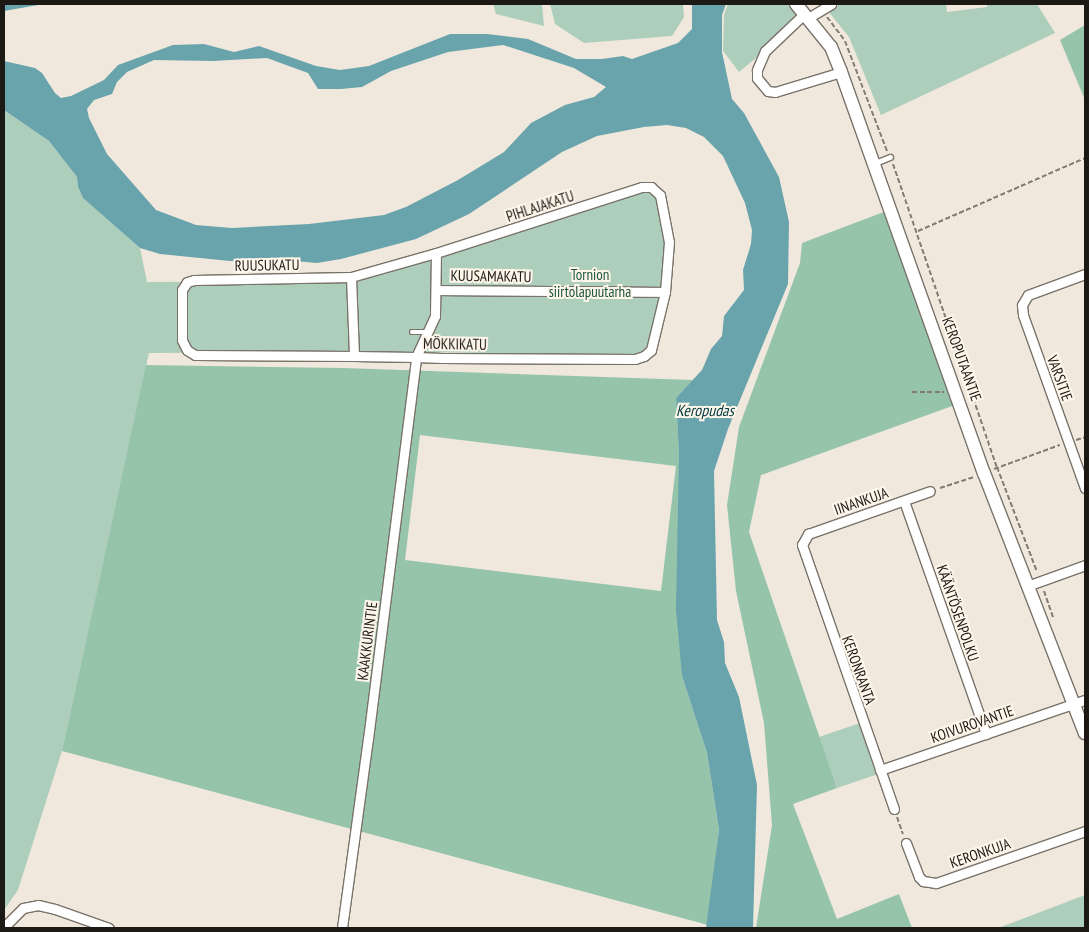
<!DOCTYPE html>
<meta charset="utf-8">
<style>
body{margin:0}
#map{position:relative;width:1089px;height:932px;overflow:hidden;background:#f0e8dd;font-family:"PT Sans Narrow",sans-serif}
div>[style]{position:absolute}
[style*='--x']{left:calc(var(--x)*1px);top:calc(var(--y)*1px);width:calc(var(--w)*1px);rotate:calc(var(--a)*1deg)}
.green>*{inset:0;background:#aecebc}
.forest>*{inset:0;background:#95c4aa}
.water>*{inset:0;background:#69a4ac}
.path>*{height:2px;margin-top:-1px;transform-origin:0;background:repeating-linear-gradient(90deg,#817b74 0 5px,transparent 0 7.5px)}
.roads{filter:drop-shadow(1px 0 #797268) drop-shadow(-1px 0 #797268) drop-shadow(0 1px #797268) drop-shadow(0 -1px #797268)}
.lane>*{height:4.5px;margin:-2.25px;padding:0 2.25px;transform-origin:2.25px;border-radius:2.25px;background:#fff}
.street>*{height:9px;margin:-4.5px;padding:0 4.5px;transform-origin:4.5px;border-radius:4.5px;background:#fff}
.secondary>*{height:12px;margin:-6px;padding:0 6px;transform-origin:6px;border-radius:6px;background:#fff}
span{translate:-50% -50%;white-space:nowrap;text-align:center;line-height:1.15;-webkit-text-stroke:4px #fef6ea;paint-order:stroke}
.street-label{font-size:15px;color:#1c1915}
.park-label{font-size:15px;color:#1b543a}
.water-label{font-size:16px;color:#003a40;font-style:italic}
.frame{position:absolute;inset:0;border:5px solid #1c1915;pointer-events:none}
</style>
<div id="map">
<div class="green">
<div style="clip-path:polygon(493px 4px,542px 4px,544px 26px,496px 14px)"></div>
<div style="clip-path:polygon(550px 4px,683px 4px,684px 17px,672px 36px,584px 43px,555px 24px)"></div>
<div style="clip-path:polygon(728px 4px,791px 4px,803px 19px,739px 72px,723px 51px,724px 15px)"></div>
<div style="clip-path:polygon(839px 4px,946px 4px,947px 12px,987px 7px,987px 4px,1037px 4px,1055px 33px,881px 115px,849px 37px,828px 11px)"></div>
<div style="clip-path:polygon(4px 110px,49px 141px,77px 177px,78px 187px,83px 198px,140px 248px,147px 282px,349px 281px,642px 190px,650px 191px,656px 198px,665px 242px,662px 286px,648px 348px,642px 353px,635px 355px,412px 352px,149px 353px,62px 751px,18px 890px,4px 910px)"></div>
<div style="clip-path:polygon(860px 723px,878px 774px,837px 788px,819px 737px)"></div>
<div style="clip-path:polygon(1085px 895px,1085px 928px,998px 928px)"></div>
</div>
<div class="forest">
<div style="clip-path:polygon(1085px 25px,1085px 100px,1060px 40px)"></div>
<div style="clip-path:polygon(889px 210px,955px 405px,761px 475px,749px 532px,837px 788px,793px 804px,837px 919px,899px 894px,912px 928px,756px 928px,772px 825px,764px 723px,736px 591px,727px 505px,739px 427px,800px 263px,802px 243px)"></div>
<div style="clip-path:polygon(evenodd,146px 365px,344px 368px,693px 380px,676px 398px,679px 455px,682px 676px,707px 753px,719px 830px,708px 925px,62px 751px,146px 365px,420px 435px,676px 466px,661px 591px,405px 560px,420px 435px)"></div>
</div>
<div class="water">
<div style="clip-path:polygon(4px 4px,44px 4px,4px 11px)"></div>
<div style="clip-path:polygon(evenodd,692px 4px,726px 4px,722px 15px,722px 52px,732px 99px,744px 113px,779px 177px,789px 222px,788px 284px,728px 429px,714px 471px,717px 620px,724px 642px,725px 663px,739px 697px,757px 785px,753px 928px,706px 928px,719px 830px,707px 753px,682px 676px,676px 609px,679px 455px,676px 398px,702px 370px,711px 349px,722px 336px,724px 316px,744px 290px,743px 270px,751px 244px,752px 230px,745px 203px,723px 156px,704px 137px,686px 128px,667px 125px,644px 127px,597px 136px,562px 152px,469px 214px,416px 239px,341px 259px,317px 263px,284px 260px,230px 261px,160px 254px,140px 248px,83px 198px,78px 187px,77px 177px,49px 141px,4px 110px,4px 61px,35px 68px,42px 73px,55px 93px,61px 98px,71px 96px,104px 80px,118px 65px,173px 45px,204px 44px,234px 52px,259px 46px,316px 66px,340px 70px,369px 66px,450px 34px,487px 34px,528px 39px,576px 59px,602px 59px,623px 56px,632px 59px,678px 43px,692px 29px,692px 4px,503px 45px,574px 68px,606px 87px,594px 97px,565px 105px,531px 123px,504px 152px,458px 180px,406px 207px,384px 215px,309px 224px,232px 228px,196px 225px,156px 210px,107px 154px,89px 118px,87px 109px,94px 100px,112px 94px,117px 82px,127px 72px,154px 60px,213px 61px,267px 58px,308px 73px,318px 89px,341px 89px,362px 87px,391px 71px,448px 52px,503px 45px)"></div>
</div>
<div class="path">
<div style="--x:827;--y:17;--w:30;--a:53"></div>
<div style="--x:845;--y:41;--w:118;--a:69.1"></div>
<div style="--x:893;--y:164;--w:320;--a:71.1"></div>
<div style="--x:997;--y:467;--w:112;--a:69.1"></div>
<div style="--x:918;--y:231;--w:182;--a:-23.6"></div>
<div style="--x:912;--y:392;--w:32;--a:0"></div>
<div style="--x:1076;--y:440;--w:9;--a:-18"></div>
<div style="--x:994;--y:469;--w:70;--a:-20"></div>
<div style="--x:940;--y:488;--w:35;--a:-18"></div>
<div style="--x:1044;--y:591;--w:28;--a:71"></div>
<div style="--x:897;--y:817;--w:18;--a:71"></div>
</div>
<div class="roads">
<div class="lane">
<div style="--x:875;--y:163;--w:16;--a:-22"></div>
<div style="--x:412;--y:332;--w:16;--a:0"></div>
</div>
<div class="street">
<div style="--x:804;--y:14;--w:54;--a:136.5"></div>
<div style="--x:765;--y:51;--w:21;--a:113"></div>
<div style="--x:757;--y:70;--w:8;--a:90"></div>
<div style="--x:757;--y:78;--w:17;--a:50"></div>
<div style="--x:768;--y:91;--w:7;--a:8"></div>
<div style="--x:775;--y:92;--w:69;--a:-16.9"></div>
<div style="--x:808;--y:18;--w:27;--a:-31"></div>
<div style="--x:1085;--y:274;--w:61;--a:159.8"></div>
<div style="--x:1028;--y:295;--w:12;--a:121"></div>
<div style="--x:1022;--y:305;--w:10;--a:84"></div>
<div style="--x:1023;--y:315;--w:184;--a:70.3"></div>
<div style="--x:351;--y:277;--w:88;--a:-15.8"></div>
<div style="--x:437;--y:290;--w:228;--a:0.5"></div>
<div style="--x:904;--y:501;--w:247;--a:70.6"></div>
<div style="--x:1027;--y:586;--w:62;--a:-19.9"></div>
<div style="--x:880;--y:770;--w:217;--a:-18.9"></div>
<div style="--x:894;--y:809;--w:280;--a:-109.2"></div>
<div style="--x:802;--y:545;--w:13;--a:-61"></div>
<div style="--x:808;--y:534;--w:129;--a:-19.4"></div>
<div style="--x:906;--y:843;--w:36;--a:69"></div>
<div style="--x:919;--y:877;--w:6;--a:45"></div>
<div style="--x:923;--y:881;--w:13;--a:9"></div>
<div style="--x:936;--y:883;--w:158;--a:-19.2"></div>
<div style="--x:4;--y:927;--w:27;--a:-45"></div>
<div style="--x:23;--y:908;--w:15;--a:-11"></div>
<div style="--x:38;--y:905;--w:17;--a:13"></div>
<div style="--x:55;--y:909;--w:57;--a:19.4"></div>
<div style="--x:342;--y:928;--w:191;--a:-82.2"></div>
<div style="--x:368;--y:739;--w:385;--a:-82.8"></div>
<div style="--x:416;--y:357;--w:45;--a:-65.1"></div>
<div style="--x:435;--y:316;--w:63;--a:-89.1"></div>
<div style="--x:436;--y:253;--w:216;--a:-17.8"></div>
<div style="--x:642;--y:187;--w:9;--a:0"></div>
<div style="--x:651;--y:187;--w:12;--a:42"></div>
<div style="--x:660;--y:195;--w:48;--a:79.2"></div>
<div style="--x:669;--y:242;--w:50;--a:94.6"></div>
<div style="--x:665;--y:292;--w:60;--a:103.6"></div>
<div style="--x:651;--y:350;--w:9;--a:139"></div>
<div style="--x:644;--y:356;--w:9;--a:162"></div>
<div style="--x:635;--y:359;--w:193;--a:-179.7"></div>
<div style="--x:442;--y:358;--w:26;--a:-178"></div>
<div style="--x:416;--y:357;--w:62;--a:-179.1"></div>
<div style="--x:354;--y:356;--w:159;--a:-179.6"></div>
<div style="--x:195;--y:355;--w:9;--a:-148"></div>
<div style="--x:187;--y:350;--w:11;--a:-117"></div>
<div style="--x:182;--y:340;--w:50;--a:-90"></div>
<div style="--x:182;--y:290;--w:9;--a:-58"></div>
<div style="--x:187;--y:282;--w:7;--a:-16"></div>
<div style="--x:194;--y:280;--w:157;--a:-1.1"></div>
<div style="--x:351;--y:277;--w:79;--a:87.8"></div>
</div>
<div class="secondary">
<div style="--x:796;--y:4;--w:55;--a:50.9"></div>
<div style="--x:831;--y:47;--w:27;--a:68"></div>
<div style="--x:841;--y:72;--w:426;--a:70.4"></div>
<div style="--x:984;--y:473;--w:279;--a:68.8"></div>
</div>
</div>
<div class="street-label">
<span style="left:540px;top:206px;rotate:-18deg">PIHLAJAKATU</span>
<span style="left:267px;top:265px;rotate:-1deg">RUUSUKATU</span>
<span style="left:491px;top:276px;rotate:1deg">KUUSAMAKATU</span>
<span style="left:455px;top:344px;rotate:1deg">MÖKKIKATU</span>
<span style="left:962px;top:359px;rotate:70deg">KEROPUTAANTIE</span>
<span style="left:1060px;top:378px;rotate:70deg">VARSITIE</span>
<span style="left:861px;top:501px;rotate:-19deg">IINANKUJA</span>
<span style="left:958px;top:613px;rotate:71deg">KÄÄNTÖSENPOLKU</span>
<span style="left:367px;top:641px;rotate:-83deg">KAAKKURINTIE</span>
<span style="left:859px;top:670px;rotate:70deg">KERONRANTA</span>
<span style="left:972px;top:724px;rotate:-19deg">KOIVUROVANTIE</span>
<span style="left:980px;top:853px;rotate:-19deg">KERONKUJA</span>
</div>
<div class="park-label">
<span style="left:590px;top:283px">Tornion<br>siirtolapuutarha</span>
</div>
<div class="water-label">
<span style="left:705px;top:410px">Keropudas</span>
</div>
<div class="frame"></div>
</div>
